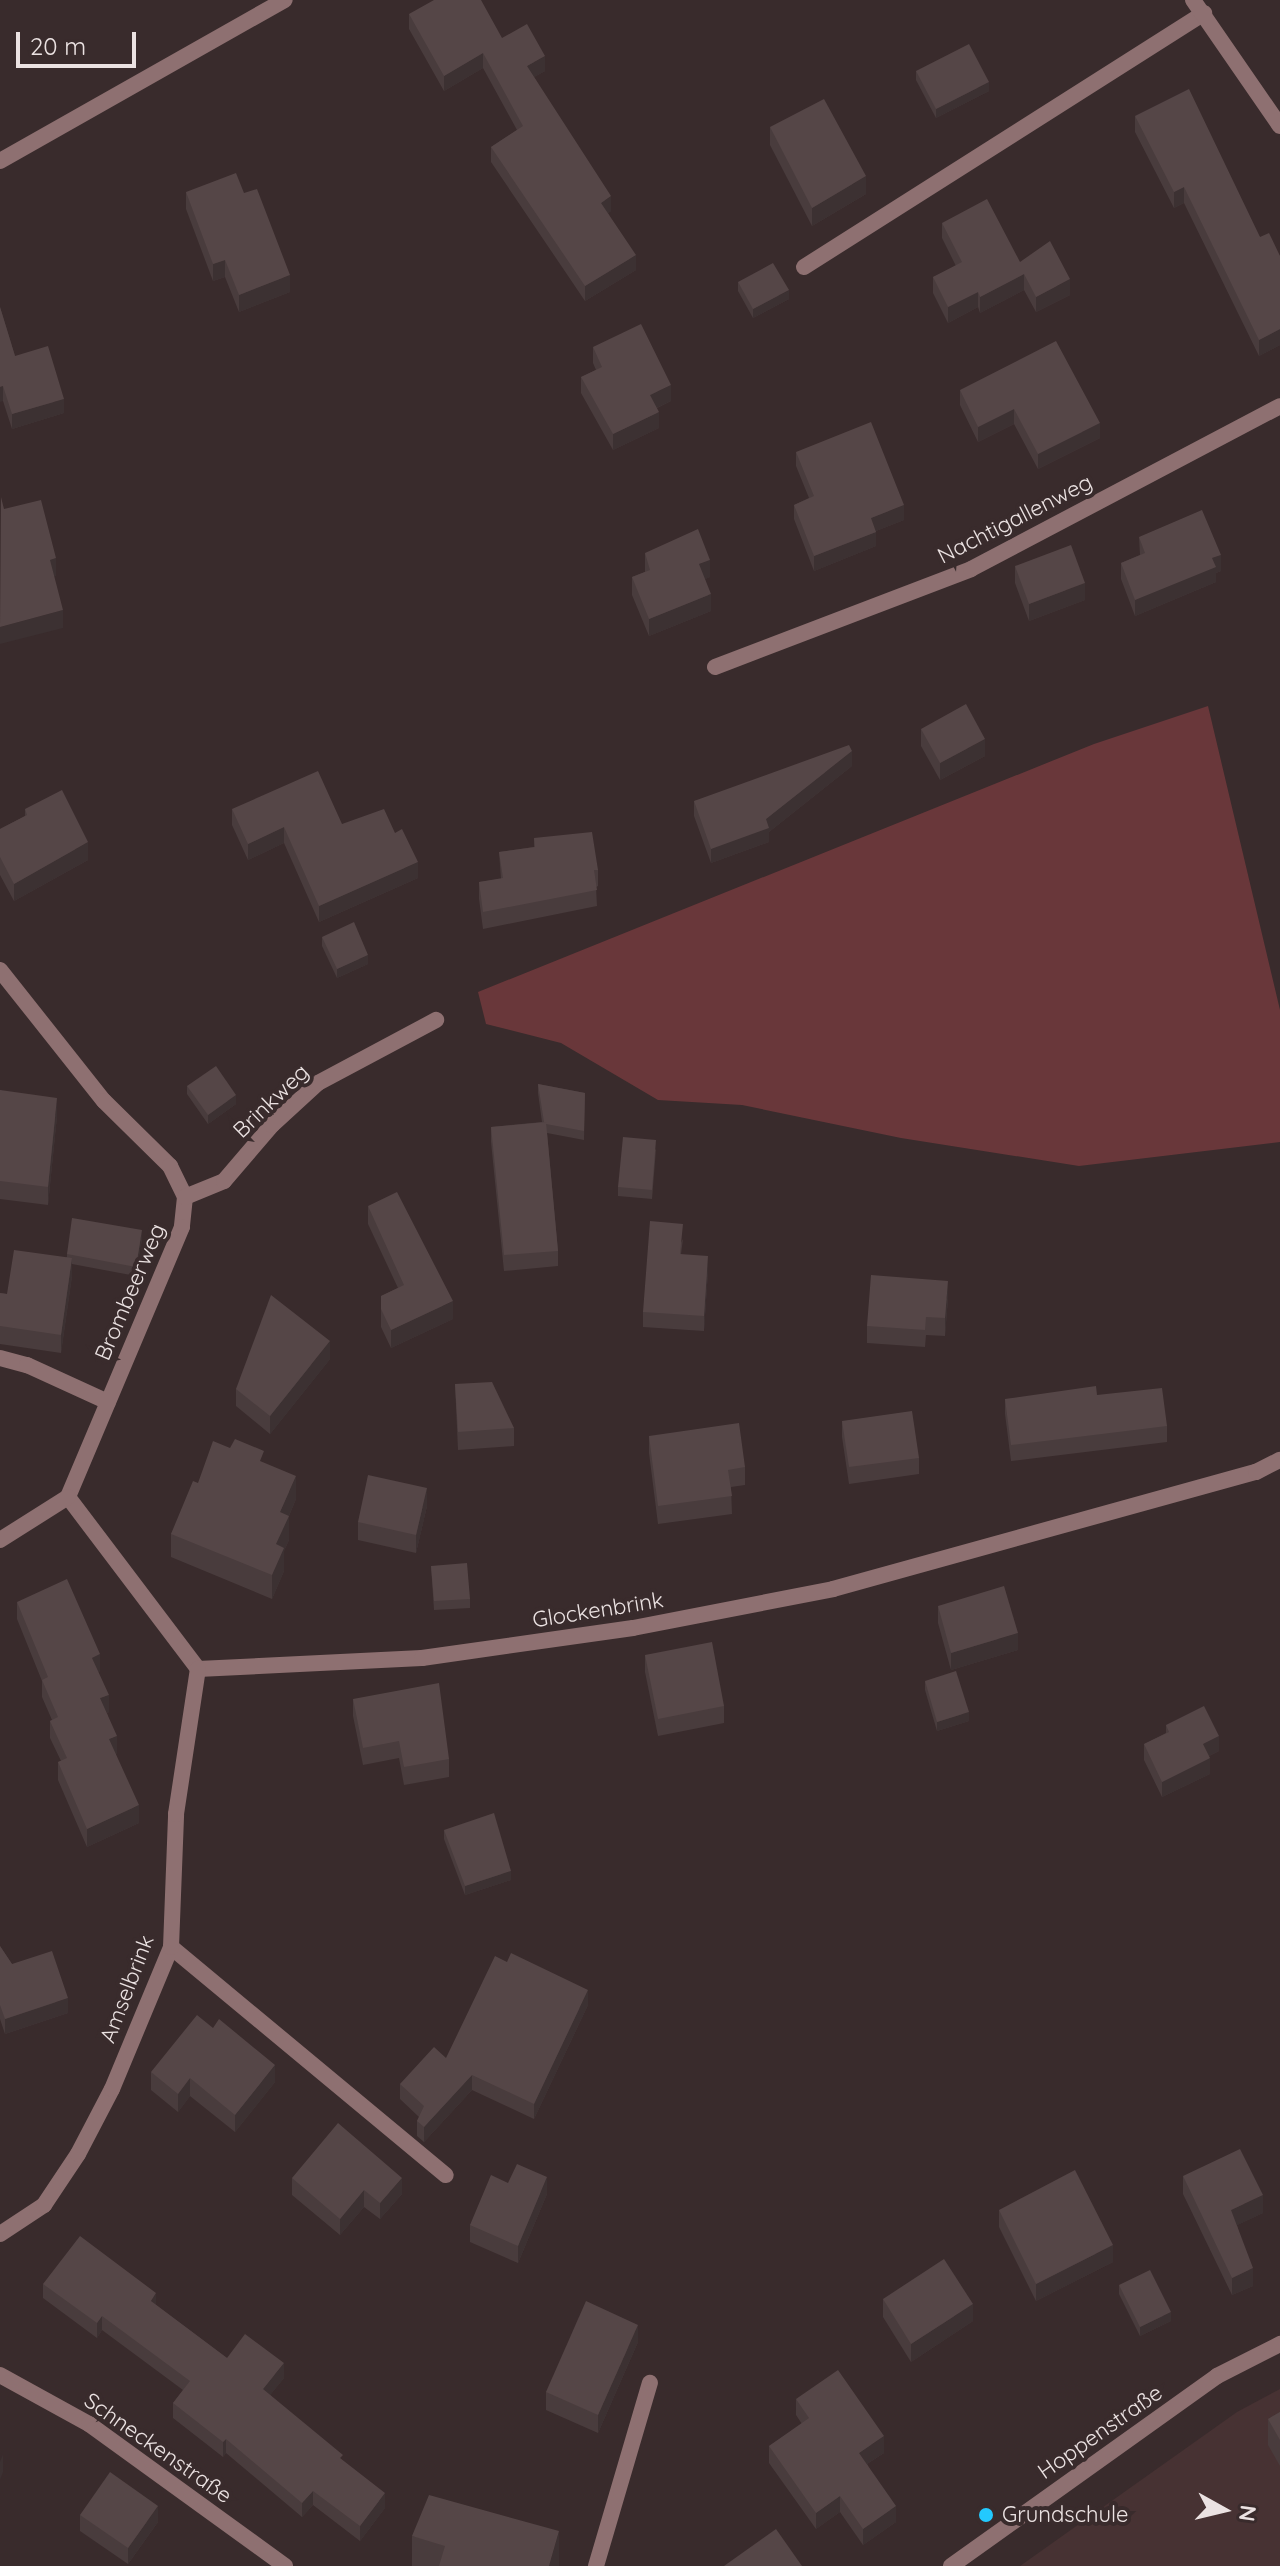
<!DOCTYPE html>
<meta charset="utf-8">
<style>
body{margin:0}
#map{position:relative;width:1280px;height:2566px;overflow:hidden;background:#392b2c;font-family:Quicksand,sans-serif}
div>[style]{position:absolute}
[style*='--x']{left:calc(var(--x)*1px);top:calc(var(--y)*1px);width:calc(var(--w)*1px);rotate:calc(var(--a)*1deg)}
.built>*{inset:0;background:#473233}
.green>*{inset:0;background:#69373a}
.lane>*{height:16px;margin:-8px;padding:0 8px;transform-origin:8px;border-radius:8px;background:#8e7071}
.street>*{height:16px;margin:-8px;padding:0 8px;transform-origin:8px;border-radius:8px;background:#8e7071}
.wall>*{inset:0;background:#493c3d}
.shaded-wall>*{inset:0;background:#3c3132}
.building>*{inset:0;background:#554647}
.dots>*{width:22px;height:22px;translate:-50% -50%;box-sizing:border-box;border:4px solid #392b2c;border-radius:50%}
span{translate:-50% -50%;white-space:nowrap;text-align:center;line-height:1.15;-webkit-text-stroke:8px #392b2c;paint-order:stroke}
.street-label{font-size:22px;color:#ebe2e2}
.poi-label{font-size:22px;color:#ebe2e2}
.left{translate:0 -50%;text-align:left}
.north{position:absolute;left:1184px;top:2470px;width:80px;height:80px;-webkit-text-stroke:6px #392b2c;paint-order:stroke;rotate:98deg;font-size:22px;font-weight:700;line-height:32px;text-align:center;color:#ebe2e2}
.north::after{content:'';display:block;margin:auto;width:28px;height:36px;background:#ebe2e2;clip-path:polygon(50% 0,100% 100%,50% 72%,0 100%)}
.scale{position:absolute;left:16px;top:32px;width:120px;height:36px;box-sizing:border-box;border:4px solid #ebe2e2;border-top:0;padding-left:10px;font-size:24px;line-height:28px;white-space:nowrap;color:#ebe2e2;-webkit-text-stroke:6px #392b2c;paint-order:stroke}
</style>
<div id="map">
<div class="built">
<div style="clip-path:polygon(1280px 2389px,1280px 2566px,1020px 2566px,1237px 2412px)"></div>
</div>
<div class="green">
<div style="clip-path:polygon(1208px 706px,1280px 1010px,1280px 1142px,1079px 1166px,901px 1138px,742px 1105px,658px 1100px,561px 1043px,486px 1024px,478px 992px,1094px 744px)"></div>
</div>
<div class="lane">
<div style="--x:804;--y:267;--w:474;--a:-32.4"></div>
<div style="--x:0;--y:1358;--w:28;--a:15"></div>
<div style="--x:27;--y:1365;--w:89;--a:24.6"></div>
<div style="--x:171;--y:1947;--w:357;--a:39.7"></div>
<div style="--x:596;--y:2566;--w:191;--a:-73.6"></div>
</div>
<div class="street">
<div style="--x:1193;--y:0;--w:153;--a:55.4"></div>
<div style="--x:0;--y:161;--w:327;--a:-29.5"></div>
<div style="--x:715;--y:667;--w:274;--a:-20.9"></div>
<div style="--x:971;--y:569;--w:349;--a:-27.8"></div>
<div style="--x:0;--y:970;--w:167;--a:51.6"></div>
<div style="--x:104;--y:1101;--w:93;--a:44.6"></div>
<div style="--x:170;--y:1166;--w:34;--a:64"></div>
<div style="--x:185;--y:1197;--w:30;--a:96"></div>
<div style="--x:182;--y:1227;--w:293;--a:112.9"></div>
<div style="--x:185;--y:1197;--w:42;--a:-22.3"></div>
<div style="--x:224;--y:1181;--w:74;--a:-49.4"></div>
<div style="--x:272;--y:1125;--w:62;--a:-42.4"></div>
<div style="--x:318;--y:1083;--w:134;--a:-28.1"></div>
<div style="--x:68;--y:1497;--w:216;--a:52.9"></div>
<div style="--x:198;--y:1669;--w:224;--a:-2.8"></div>
<div style="--x:422;--y:1658;--w:213;--a:-8.1"></div>
<div style="--x:633;--y:1628;--w:204;--a:-11"></div>
<div style="--x:833;--y:1589;--w:439;--a:-15.5"></div>
<div style="--x:1256;--y:1472;--w:27;--a:-27"></div>
<div style="--x:0;--y:1540;--w:80;--a:-32.3"></div>
<div style="--x:0;--y:2234;--w:53;--a:-33.4"></div>
<div style="--x:44;--y:2205;--w:61;--a:-56.3"></div>
<div style="--x:78;--y:2154;--w:73;--a:-62.4"></div>
<div style="--x:112;--y:2089;--w:154;--a:-67.4"></div>
<div style="--x:171;--y:1947;--w:133;--a:-87.8"></div>
<div style="--x:176;--y:1814;--w:147;--a:-81.4"></div>
<div style="--x:0;--y:2375;--w:102;--a:28.8"></div>
<div style="--x:89;--y:2424;--w:242;--a:35.9"></div>
<div style="--x:951;--y:2566;--w:327;--a:-35.5"></div>
<div style="--x:1217;--y:2376;--w:71;--a:-26.9"></div>
</div>
<div class="wall">
<div style="clip-path:polygon(409px 14px,502px 38px,545px 71px,534px 77px,611px 211px,608px 213px,636px 270px,585px 301px,491px 162px,491px 147px,517px 130px,483px 68px,444px 91px,409px 29px)"></div>
<div style="clip-path:polygon(916px 71px,989px 91px,936px 118px,916px 80px)"></div>
<div style="clip-path:polygon(1135px 116px,1280px 256px,1280px 345px,1259px 356px,1184px 203px,1174px 208px,1135px 132px)"></div>
<div style="clip-path:polygon(770px 127px,866px 194px,812px 226px,770px 145px)"></div>
<div style="clip-path:polygon(186px 192px,244px 193px,290px 292px,239px 312px,225px 277px,213px 281px,186px 209px)"></div>
<div style="clip-path:polygon(942px 223px,1020px 262px,1070px 295px,1036px 312px,1024px 290px,980px 313px,978px 307px,948px 323px,933px 293px,933px 277px,956px 266px,942px 238px)"></div>
<div style="clip-path:polygon(738px 282px,789px 299px,753px 318px,738px 291px)"></div>
<div style="clip-path:polygon(0 307px,15px 356px,64px 413px,12px 429px,3px 401px)"></div>
<div style="clip-path:polygon(593px 347px,671px 401px,657px 408px,659px 428px,613px 450px,581px 393px,581px 377px,596px 370px,593px 363px)"></div>
<div style="clip-path:polygon(960px 390px,1100px 438px,1038px 469px,1014px 424px,978px 442px,960px 405px)"></div>
<div style="clip-path:polygon(796px 452px,904px 520px,876px 531px,876px 546px,814px 571px,794px 519px,794px 505px,809px 498px,796px 466px)"></div>
<div style="clip-path:polygon(1139px 537px,1221px 571px,1216px 573px,1216px 582px,1135px 616px,1121px 579px,1121px 563px,1140px 555px)"></div>
<div style="clip-path:polygon(645px 553px,710px 577px,705px 579px,711px 611px,649px 636px,632px 595px,632px 577px,645px 572px)"></div>
<div style="clip-path:polygon(1015px 566px,1085px 600px,1029px 621px,1015px 583px)"></div>
<div style="clip-path:polygon(921px 729px,985px 756px,940px 780px,921px 746px)"></div>
<div style="clip-path:polygon(852px 766px,769px 832px,769px 842px,711px 863px,694px 816px,694px 801px)"></div>
<div style="clip-path:polygon(25px 809px,88px 860px,14px 901px,0 875px,0 829px,25px 816px)"></div>
<div style="clip-path:polygon(232px 809px,342px 824px,418px 878px,319px 922px,284px 843px,248px 860px,232px 825px)"></div>
<div style="clip-path:polygon(534px 838px,598px 870px,598px 886px,596px 887px,597px 906px,483px 929px,479px 899px,479px 882px,501px 879px,499px 852px,534px 847px)"></div>
<div style="clip-path:polygon(322px 937px,368px 964px,337px 978px,322px 946px)"></div>
<div style="clip-path:polygon(538px 1084px,585px 1093px,584px 1140px,547px 1133px,558px 1251px,558px 1266px,504px 1271px,491px 1142px,491px 1127px,542px 1122px,538px 1093px)"></div>
<div style="clip-path:polygon(187px 1086px,236px 1104px,208px 1124px,187px 1094px)"></div>
<div style="clip-path:polygon(0 1090px,57px 1116px,48px 1205px,0 1199px)"></div>
<div style="clip-path:polygon(656px 1149px,652px 1199px,618px 1196px,618px 1187px)"></div>
<div style="clip-path:polygon(368px 1206px,453px 1319px,391px 1348px,381px 1327px,381px 1296px,398px 1288px,368px 1224px)"></div>
<div style="clip-path:polygon(142px 1239px,136px 1276px,72px 1264px,72px 1276px,61px 1353px,0 1344px,0 1293px,7px 1294px,67px 1257px,67px 1254px)"></div>
<div style="clip-path:polygon(683px 1239px,681px 1254px,708px 1271px,704px 1331px,643px 1327px,643px 1312px)"></div>
<div style="clip-path:polygon(948px 1298px,945px 1336px,926px 1335px,925px 1347px,867px 1343px,867px 1326px)"></div>
<div style="clip-path:polygon(330px 1359px,270px 1434px,236px 1406px,236px 1389px)"></div>
<div style="clip-path:polygon(455px 1384px,514px 1428px,514px 1446px,458px 1450px)"></div>
<div style="clip-path:polygon(1097px 1395px,1167px 1426px,1167px 1442px,1011px 1461px,1005px 1414px,1005px 1399px)"></div>
<div style="clip-path:polygon(842px 1421px,919px 1458px,919px 1474px,849px 1484px,842px 1437px)"></div>
<div style="clip-path:polygon(649px 1436px,745px 1467px,745px 1485px,731px 1487px,732px 1514px,658px 1524px,649px 1453px)"></div>
<div style="clip-path:polygon(264px 1463px,296px 1499px,289px 1516px,289px 1540px,284px 1551px,284px 1571px,272px 1599px,171px 1557px,171px 1534px,198px 1483px)"></div>
<div style="clip-path:polygon(427px 1506px,416px 1553px,358px 1540px,358px 1522px)"></div>
<div style="clip-path:polygon(431px 1566px,470px 1599px,470px 1608px,434px 1610px)"></div>
<div style="clip-path:polygon(17px 1602px,100px 1671px,98px 1672px,109px 1712px,107px 1713px,117px 1753px,115px 1754px,139px 1823px,87px 1847px,58px 1780px,58px 1762px,61px 1761px,50px 1738px,50px 1721px,52px 1720px,42px 1697px,42px 1681px,17px 1619px)"></div>
<div style="clip-path:polygon(938px 1606px,1018px 1650px,951px 1670px,938px 1623px)"></div>
<div style="clip-path:polygon(645px 1655px,724px 1706px,724px 1723px,658px 1736px,645px 1672px)"></div>
<div style="clip-path:polygon(925px 1681px,969px 1721px,937px 1731px,925px 1690px)"></div>
<div style="clip-path:polygon(353px 1699px,449px 1759px,449px 1777px,404px 1785px,399px 1758px,363px 1765px,353px 1716px)"></div>
<div style="clip-path:polygon(1166px 1725px,1219px 1751px,1209px 1756px,1210px 1774px,1162px 1797px,1144px 1760px,1144px 1744px,1166px 1733px)"></div>
<div style="clip-path:polygon(444px 1830px,511px 1880px,465px 1895px,444px 1839px)"></div>
<div style="clip-path:polygon(0 1946px,12px 1964px,68px 2013px,5px 2034px,0 2019px)"></div>
<div style="clip-path:polygon(588px 2005px,534px 2119px,472px 2090px,424px 2142px,417px 2136px,417px 2121px,419px 2117px,400px 2099px,400px 2084px,446px 2058px)"></div>
<div style="clip-path:polygon(151px 2072px,275px 2082px,235px 2132px,190px 2096px,178px 2112px,151px 2090px)"></div>
<div style="clip-path:polygon(1183px 2176px,1263px 2213px,1237px 2225px,1253px 2286px,1232px 2295px,1183px 2194px)"></div>
<div style="clip-path:polygon(292px 2178px,402px 2194px,380px 2219px,364px 2207px,340px 2235px,292px 2195px)"></div>
<div style="clip-path:polygon(508px 2183px,547px 2194px,518px 2263px,470px 2242px,470px 2225px)"></div>
<div style="clip-path:polygon(999px 2210px,1113px 2262px,1036px 2301px,999px 2227px)"></div>
<div style="clip-path:polygon(43px 2284px,156px 2305px,227px 2358px,284px 2378px,270px 2395px,343px 2461px,385px 2508px,360px 2541px,313px 2505px,302px 2517px,226px 2453px,223px 2457px,173px 2418px,173px 2403px,183px 2390px,102px 2330px,97px 2338px,43px 2298px)"></div>
<div style="clip-path:polygon(1119px 2285px,1171px 2321px,1140px 2336px,1119px 2294px)"></div>
<div style="clip-path:polygon(883px 2299px,973px 2321px,911px 2362px,883px 2317px)"></div>
<div style="clip-path:polygon(638px 2342px,598px 2433px,546px 2410px,546px 2392px)"></div>
<div style="clip-path:polygon(796px 2399px,884px 2453px,867px 2464px,896px 2522px,863px 2545px,840px 2512px,816px 2529px,769px 2463px,769px 2446px,802px 2424px,796px 2415px)"></div>
<div style="clip-path:polygon(1280px 2412px,1280px 2466px,1268px 2445px,1268px 2419px)"></div>
<div style="clip-path:polygon(80px 2515px,158px 2522px,128px 2564px,80px 2531px)"></div>
<div style="clip-path:polygon(412px 2536px,559px 2566px,412px 2566px)"></div>
</div>
<div class="shaded-wall">
<div style="clip-path:polygon(483px 53px,483px 68px,444px 91px,444px 76px)"></div>
<div style="clip-path:polygon(545px 56px,545px 71px,527px 81px,527px 66px)"></div>
<div style="clip-path:polygon(989px 82px,989px 91px,936px 118px,936px 109px)"></div>
<div style="clip-path:polygon(866px 176px,866px 194px,812px 226px,812px 208px)"></div>
<div style="clip-path:polygon(1184px 187px,1184px 203px,1174px 208px,1174px 192px)"></div>
<div style="clip-path:polygon(611px 196px,611px 211px,601px 218px,601px 203px)"></div>
<div style="clip-path:polygon(636px 255px,636px 270px,585px 301px,585px 286px)"></div>
<div style="clip-path:polygon(225px 260px,225px 277px,213px 281px,213px 264px)"></div>
<div style="clip-path:polygon(1024px 274px,1024px 290px,980px 313px,980px 297px)"></div>
<div style="clip-path:polygon(290px 275px,290px 292px,239px 312px,239px 295px)"></div>
<div style="clip-path:polygon(1070px 279px,1070px 295px,1036px 312px,1036px 297px)"></div>
<div style="clip-path:polygon(789px 290px,789px 299px,753px 318px,753px 309px)"></div>
<div style="clip-path:polygon(978px 292px,978px 307px,948px 323px,948px 307px)"></div>
<div style="clip-path:polygon(1280px 329px,1280px 345px,1259px 356px,1259px 340px)"></div>
<div style="clip-path:polygon(671px 385px,671px 401px,650px 411px,650px 395px)"></div>
<div style="clip-path:polygon(3px 386px,3px 401px,0 402px,0 387px)"></div>
<div style="clip-path:polygon(64px 399px,64px 413px,12px 429px,12px 414px)"></div>
<div style="clip-path:polygon(1014px 409px,1014px 424px,978px 442px,978px 427px)"></div>
<div style="clip-path:polygon(659px 412px,659px 428px,613px 450px,613px 434px)"></div>
<div style="clip-path:polygon(1100px 423px,1100px 438px,1038px 469px,1038px 454px)"></div>
<div style="clip-path:polygon(904px 505px,904px 520px,871px 533px,871px 518px)"></div>
<div style="clip-path:polygon(876px 532px,876px 546px,814px 571px,814px 556px)"></div>
<div style="clip-path:polygon(1221px 555px,1221px 571px,1216px 573px,1216px 582px,1135px 616px,1135px 600px,1212px 558px)"></div>
<div style="clip-path:polygon(56px 558px,56px 576px,50px 577px,50px 560px)"></div>
<div style="clip-path:polygon(710px 560px,710px 577px,699px 582px,699px 564px)"></div>
<div style="clip-path:polygon(1085px 583px,1085px 600px,1029px 621px,1029px 604px)"></div>
<div style="clip-path:polygon(711px 594px,711px 611px,649px 636px,649px 619px)"></div>
<div style="clip-path:polygon(63px 610px,63px 628px,0 644px,0 627px)"></div>
<div style="clip-path:polygon(985px 739px,985px 756px,940px 780px,940px 763px)"></div>
<div style="clip-path:polygon(852px 751px,852px 766px,769px 832px,769px 842px,711px 863px,711px 849px,766px 819px)"></div>
<div style="clip-path:polygon(284px 827px,284px 843px,248px 860px,248px 844px)"></div>
<div style="clip-path:polygon(88px 842px,88px 860px,14px 901px,14px 884px)"></div>
<div style="clip-path:polygon(418px 862px,418px 878px,319px 922px,319px 906px)"></div>
<div style="clip-path:polygon(368px 955px,368px 964px,337px 978px,337px 969px)"></div>
<div style="clip-path:polygon(236px 1095px,236px 1104px,208px 1124px,208px 1115px)"></div>
<div style="clip-path:polygon(57px 1098px,57px 1116px,48px 1205px,48px 1187px)"></div>
<div style="clip-path:polygon(142px 1230px,142px 1239px,136px 1276px,136px 1267px)"></div>
<div style="clip-path:polygon(708px 1256px,708px 1271px,704px 1331px,704px 1316px)"></div>
<div style="clip-path:polygon(72px 1258px,72px 1276px,61px 1353px,61px 1335px)"></div>
<div style="clip-path:polygon(948px 1281px,948px 1298px,945px 1336px,945px 1318px)"></div>
<div style="clip-path:polygon(453px 1301px,453px 1319px,391px 1348px,391px 1330px)"></div>
<div style="clip-path:polygon(330px 1341px,330px 1359px,270px 1434px,270px 1416px)"></div>
<div style="clip-path:polygon(296px 1476px,296px 1499px,288px 1518px,289px 1516px,289px 1540px,284px 1551px,284px 1571px,272px 1599px,272px 1575px,280px 1512px)"></div>
<div style="clip-path:polygon(427px 1488px,427px 1506px,416px 1553px,416px 1535px)"></div>
<div style="clip-path:polygon(1018px 1633px,1018px 1650px,951px 1670px,951px 1653px)"></div>
<div style="clip-path:polygon(100px 1654px,100px 1671px,92px 1675px,92px 1658px)"></div>
<div style="clip-path:polygon(109px 1695px,109px 1712px,100px 1716px,100px 1698px)"></div>
<div style="clip-path:polygon(969px 1712px,969px 1721px,937px 1731px,937px 1722px)"></div>
<div style="clip-path:polygon(117px 1736px,117px 1753px,109px 1757px,109px 1739px)"></div>
<div style="clip-path:polygon(1219px 1736px,1219px 1751px,1203px 1759px,1203px 1744px)"></div>
<div style="clip-path:polygon(1210px 1758px,1210px 1774px,1162px 1797px,1162px 1782px)"></div>
<div style="clip-path:polygon(139px 1805px,139px 1823px,87px 1847px,87px 1829px)"></div>
<div style="clip-path:polygon(511px 1871px,511px 1880px,465px 1895px,465px 1886px)"></div>
<div style="clip-path:polygon(588px 1990px,588px 2005px,534px 2119px,534px 2104px)"></div>
<div style="clip-path:polygon(68px 1998px,68px 2013px,5px 2034px,5px 2019px)"></div>
<div style="clip-path:polygon(275px 2065px,275px 2082px,235px 2132px,235px 2115px)"></div>
<div style="clip-path:polygon(472px 2075px,472px 2090px,424px 2142px,424px 2127px)"></div>
<div style="clip-path:polygon(190px 2078px,190px 2096px,178px 2112px,178px 2094px)"></div>
<div style="clip-path:polygon(547px 2177px,547px 2194px,518px 2263px,518px 2246px)"></div>
<div style="clip-path:polygon(402px 2178px,402px 2194px,380px 2219px,380px 2203px)"></div>
<div style="clip-path:polygon(364px 2190px,364px 2207px,340px 2235px,340px 2219px)"></div>
<div style="clip-path:polygon(1263px 2195px,1263px 2213px,1231px 2228px,1231px 2210px)"></div>
<div style="clip-path:polygon(1113px 2245px,1113px 2262px,1036px 2301px,1036px 2284px)"></div>
<div style="clip-path:polygon(1253px 2268px,1253px 2286px,1232px 2295px,1232px 2278px)"></div>
<div style="clip-path:polygon(156px 2293px,156px 2308px,151px 2301px)"></div>
<div style="clip-path:polygon(973px 2304px,973px 2321px,911px 2362px,911px 2344px)"></div>
<div style="clip-path:polygon(1171px 2312px,1171px 2321px,1140px 2336px,1140px 2327px)"></div>
<div style="clip-path:polygon(102px 2316px,102px 2330px,97px 2338px,97px 2323px)"></div>
<div style="clip-path:polygon(638px 2325px,638px 2342px,598px 2433px,598px 2415px)"></div>
<div style="clip-path:polygon(284px 2363px,284px 2378px,263px 2404px,263px 2389px)"></div>
<div style="clip-path:polygon(884px 2436px,884px 2453px,859px 2469px,859px 2453px)"></div>
<div style="clip-path:polygon(226px 2439px,226px 2453px,223px 2457px,223px 2442px)"></div>
<div style="clip-path:polygon(3px 2454px,3px 2472px,0 2480px,0 2462px)"></div>
<div style="clip-path:polygon(313px 2491px,313px 2505px,302px 2517px,302px 2503px)"></div>
<div style="clip-path:polygon(385px 2493px,385px 2508px,360px 2541px,360px 2526px)"></div>
<div style="clip-path:polygon(840px 2496px,840px 2512px,816px 2529px,816px 2513px)"></div>
<div style="clip-path:polygon(158px 2506px,158px 2522px,128px 2564px,128px 2548px)"></div>
<div style="clip-path:polygon(896px 2506px,896px 2522px,863px 2545px,863px 2529px)"></div>
<div style="clip-path:polygon(559px 2531px,559px 2566px,549px 2566px)"></div>
</div>
<div class="building">
<div style="clip-path:polygon(434px 0,481px 0,502px 38px,527px 24px,545px 56px,527px 66px,611px 196px,601px 203px,636px 255px,585px 286px,491px 147px,523px 126px,483px 53px,444px 76px,409px 14px)"></div>
<div style="clip-path:polygon(969px 44px,989px 82px,936px 109px,916px 71px)"></div>
<div style="clip-path:polygon(1189px 89px,1260px 237px,1269px 233px,1280px 256px,1280px 329px,1259px 340px,1184px 187px,1174px 192px,1135px 116px)"></div>
<div style="clip-path:polygon(824px 99px,866px 176px,812px 208px,770px 127px)"></div>
<div style="clip-path:polygon(236px 173px,244px 193px,257px 189px,290px 275px,239px 295px,225px 260px,213px 264px,186px 192px)"></div>
<div style="clip-path:polygon(987px 199px,1020px 262px,1050px 241px,1070px 279px,1036px 297px,1024px 274px,980px 297px,978px 292px,948px 307px,933px 277px,962px 262px,942px 223px)"></div>
<div style="clip-path:polygon(773px 263px,789px 290px,753px 309px,738px 282px)"></div>
<div style="clip-path:polygon(0 307px,15px 356px,48px 346px,64px 399px,12px 414px,3px 386px,0 387px)"></div>
<div style="clip-path:polygon(641px 324px,671px 385px,650px 395px,659px 412px,613px 434px,581px 377px,602px 367px,593px 347px)"></div>
<div style="clip-path:polygon(1056px 341px,1100px 423px,1038px 454px,1014px 409px,978px 427px,960px 390px)"></div>
<div style="clip-path:polygon(871px 422px,904px 505px,871px 518px,876px 532px,814px 556px,794px 505px,814px 496px,796px 452px)"></div>
<div style="clip-path:polygon(1px 497px,4px 509px,41px 500px,56px 558px,50px 560px,63px 610px,0 627px)"></div>
<div style="clip-path:polygon(1202px 510px,1221px 555px,1212px 558px,1216px 567px,1135px 600px,1121px 563px,1145px 553px,1139px 537px)"></div>
<div style="clip-path:polygon(698px 529px,710px 560px,699px 564px,711px 594px,649px 619px,632px 577px,650px 570px,645px 553px)"></div>
<div style="clip-path:polygon(1071px 545px,1085px 583px,1029px 604px,1015px 566px)"></div>
<div style="clip-path:polygon(966px 704px,985px 739px,940px 763px,921px 729px)"></div>
<div style="clip-path:polygon(849px 745px,852px 751px,766px 819px,769px 828px,711px 849px,694px 801px)"></div>
<div style="clip-path:polygon(318px 771px,342px 824px,384px 809px,395px 833px,402px 829px,418px 862px,319px 906px,284px 827px,248px 844px,232px 809px)"></div>
<div style="clip-path:polygon(62px 790px,88px 842px,14px 884px,0 857px,0 829px,27px 815px,25px 809px)"></div>
<div style="clip-path:polygon(592px 832px,598px 870px,594px 870px,597px 890px,483px 912px,479px 882px,503px 878px,499px 852px,535px 847px,534px 838px)"></div>
<div style="clip-path:polygon(354px 922px,368px 955px,337px 969px,322px 937px)"></div>
<div style="clip-path:polygon(216px 1066px,236px 1095px,208px 1115px,187px 1086px)"></div>
<div style="clip-path:polygon(538px 1084px,585px 1093px,584px 1131px,546px 1124px,546px 1122px,544px 1122px)"></div>
<div style="clip-path:polygon(0 1090px,57px 1098px,48px 1187px,0 1181px)"></div>
<div style="clip-path:polygon(546px 1122px,558px 1251px,504px 1255px,491px 1127px)"></div>
<div style="clip-path:polygon(623px 1137px,656px 1140px,652px 1190px,618px 1187px)"></div>
<div style="clip-path:polygon(397px 1192px,453px 1301px,391px 1330px,381px 1309px,381px 1296px,404px 1285px,368px 1206px)"></div>
<div style="clip-path:polygon(72px 1218px,142px 1230px,136px 1267px,67px 1254px)"></div>
<div style="clip-path:polygon(650px 1221px,683px 1224px,680px 1254px,708px 1256px,704px 1316px,643px 1312px)"></div>
<div style="clip-path:polygon(14px 1250px,72px 1258px,61px 1335px,0 1326px,0 1293px,7px 1294px)"></div>
<div style="clip-path:polygon(871px 1275px,948px 1281px,945px 1318px,926px 1317px,925px 1330px,867px 1326px)"></div>
<div style="clip-path:polygon(271px 1295px,330px 1341px,270px 1416px,236px 1389px)"></div>
<div style="clip-path:polygon(492px 1382px,514px 1428px,458px 1432px,455px 1384px)"></div>
<div style="clip-path:polygon(1096px 1386px,1097px 1395px,1162px 1388px,1167px 1426px,1011px 1445px,1005px 1399px)"></div>
<div style="clip-path:polygon(912px 1411px,919px 1458px,849px 1467px,842px 1421px)"></div>
<div style="clip-path:polygon(739px 1423px,745px 1467px,728px 1470px,732px 1496px,658px 1506px,649px 1436px)"></div>
<div style="clip-path:polygon(235px 1439px,264px 1451px,260px 1461px,296px 1476px,280px 1512px,289px 1516px,276px 1544px,284px 1548px,272px 1575px,171px 1534px,193px 1481px,198px 1483px,213px 1441px,230px 1448px)"></div>
<div style="clip-path:polygon(368px 1475px,427px 1488px,416px 1535px,358px 1522px)"></div>
<div style="clip-path:polygon(467px 1563px,470px 1599px,434px 1601px,431px 1566px)"></div>
<div style="clip-path:polygon(67px 1579px,100px 1654px,92px 1658px,109px 1695px,100px 1698px,117px 1736px,109px 1739px,139px 1805px,87px 1829px,58px 1762px,67px 1758px,50px 1721px,58px 1717px,42px 1680px,48px 1677px,17px 1602px)"></div>
<div style="clip-path:polygon(1004px 1586px,1018px 1633px,951px 1653px,938px 1606px)"></div>
<div style="clip-path:polygon(712px 1642px,724px 1706px,658px 1719px,645px 1655px)"></div>
<div style="clip-path:polygon(956px 1671px,969px 1712px,937px 1722px,925px 1681px)"></div>
<div style="clip-path:polygon(439px 1683px,449px 1759px,404px 1767px,399px 1741px,363px 1748px,353px 1699px)"></div>
<div style="clip-path:polygon(1204px 1706px,1219px 1736px,1203px 1744px,1210px 1758px,1162px 1782px,1144px 1744px,1169px 1732px,1166px 1725px)"></div>
<div style="clip-path:polygon(494px 1813px,511px 1871px,465px 1886px,444px 1830px)"></div>
<div style="clip-path:polygon(0 1946px,12px 1964px,52px 1951px,68px 1998px,5px 2019px,0 2005px)"></div>
<div style="clip-path:polygon(511px 1953px,588px 1990px,534px 2104px,472px 2075px,424px 2127px,417px 2121px,424px 2106px,400px 2084px,434px 2047px,446px 2058px,495px 1956px,507px 1962px)"></div>
<div style="clip-path:polygon(197px 2015px,213px 2028px,219px 2019px,275px 2065px,235px 2115px,190px 2078px,178px 2094px,151px 2072px)"></div>
<div style="clip-path:polygon(338px 2123px,402px 2178px,380px 2203px,364px 2190px,340px 2219px,292px 2178px)"></div>
<div style="clip-path:polygon(1240px 2149px,1263px 2195px,1231px 2210px,1253px 2268px,1232px 2278px,1183px 2176px)"></div>
<div style="clip-path:polygon(517px 2164px,547px 2177px,518px 2246px,470px 2225px,491px 2175px,508px 2183px)"></div>
<div style="clip-path:polygon(1075px 2170px,1113px 2245px,1036px 2284px,999px 2210px)"></div>
<div style="clip-path:polygon(80px 2236px,156px 2293px,151px 2301px,227px 2358px,245px 2334px,284px 2363px,263px 2389px,343px 2455px,340px 2458px,385px 2493px,360px 2526px,313px 2491px,302px 2503px,226px 2439px,223px 2442px,173px 2403px,190px 2381px,102px 2316px,97px 2323px,43px 2284px)"></div>
<div style="clip-path:polygon(944px 2259px,973px 2304px,911px 2344px,883px 2299px)"></div>
<div style="clip-path:polygon(1150px 2270px,1171px 2312px,1140px 2327px,1119px 2285px)"></div>
<div style="clip-path:polygon(586px 2301px,638px 2325px,598px 2415px,546px 2392px)"></div>
<div style="clip-path:polygon(838px 2370px,884px 2436px,859px 2453px,896px 2506px,863px 2529px,840px 2496px,816px 2513px,769px 2446px,809px 2418px,796px 2399px)"></div>
<div style="clip-path:polygon(1280px 2412px,1280px 2440px,1268px 2419px)"></div>
<div style="clip-path:polygon(110px 2472px,158px 2506px,128px 2548px,80px 2515px)"></div>
<div style="clip-path:polygon(429px 2495px,559px 2531px,549px 2566px,439px 2566px,445px 2546px,412px 2536px)"></div>
<div style="clip-path:polygon(776px 2529px,802px 2566px,724px 2566px)"></div>
</div>
<div class="dots">
<div style="left:986px;top:2515px;background:#23c9fe"></div>
</div>
<div class="street-label">
<span style="left:1015px;top:519px;rotate:-27deg">Nachtigallenweg</span>
<span style="left:271px;top:1101px;rotate:-44deg">Brinkweg</span>
<span style="left:130px;top:1292px;rotate:-67deg">Brombeerweg</span>
<span style="left:598px;top:1610px;rotate:-9deg">Glockenbrink</span>
<span style="left:127px;top:1989px;rotate:-69deg">Amselbrink</span>
<span style="left:1100px;top:2432px;rotate:-35deg">Hoppenstraße</span>
<span style="left:158px;top:2448px;rotate:35deg">Schneckenstraße</span>
</div>
<div class="poi-label">
<span class="left" style="left:1002px;top:2515px">Grundschule</span>
</div>
<div class="north">N</div>
<div class="scale">20 m</div>
</div>
